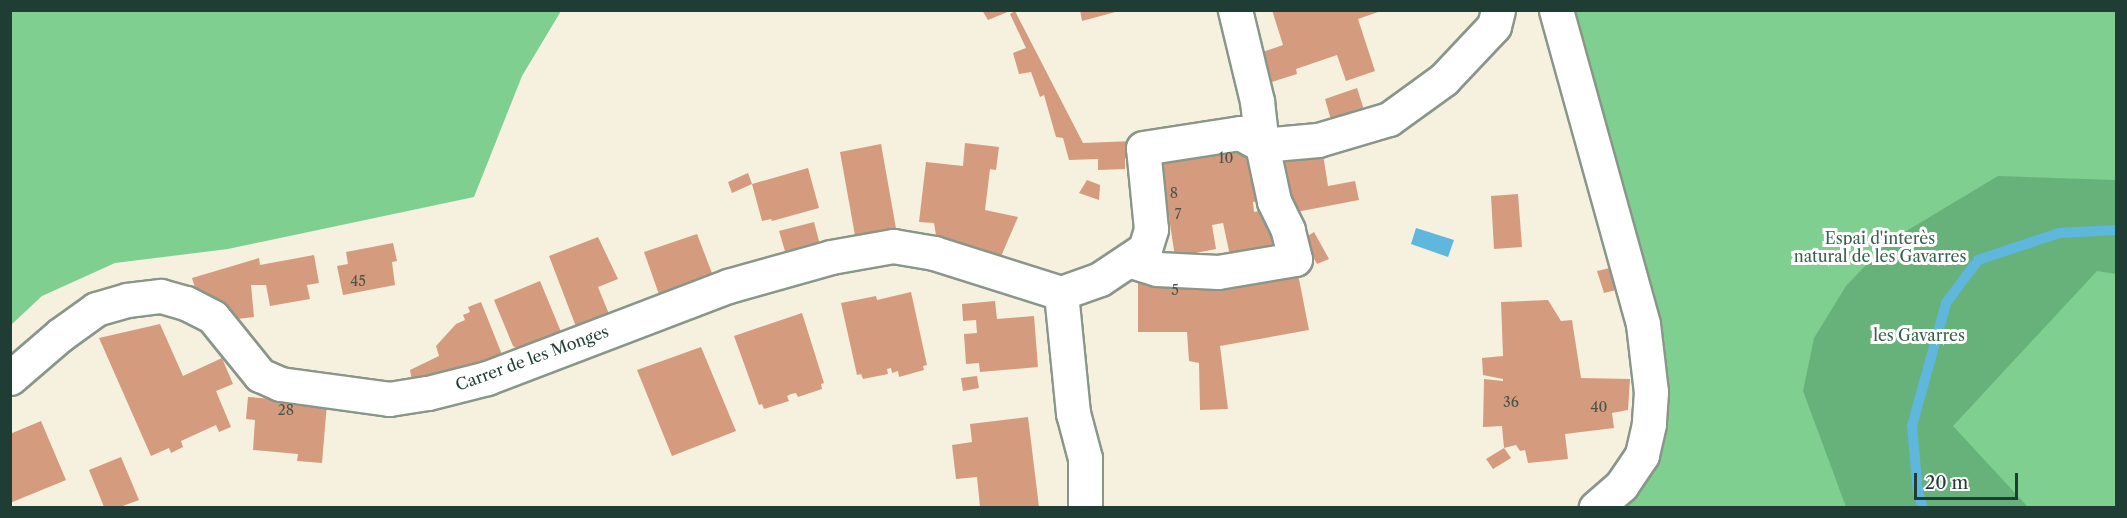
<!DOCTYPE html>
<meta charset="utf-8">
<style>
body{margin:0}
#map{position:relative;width:2127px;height:518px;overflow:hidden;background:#f6f0df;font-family:"Libre Caslon Text",serif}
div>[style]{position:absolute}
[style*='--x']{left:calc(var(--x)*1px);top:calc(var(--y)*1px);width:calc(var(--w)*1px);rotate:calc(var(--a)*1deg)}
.green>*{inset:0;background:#7fcf90}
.forest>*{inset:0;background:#67b27a}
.water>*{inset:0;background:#60b7dd}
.stream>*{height:10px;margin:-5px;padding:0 5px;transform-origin:5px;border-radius:5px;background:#60b7dd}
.building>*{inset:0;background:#d49b7f}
.roads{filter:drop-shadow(2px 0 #8a968a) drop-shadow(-2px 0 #8a968a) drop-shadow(0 2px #8a968a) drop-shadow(0 -2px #8a968a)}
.minor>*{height:33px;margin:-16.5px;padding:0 16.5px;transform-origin:16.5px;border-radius:16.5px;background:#fff}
span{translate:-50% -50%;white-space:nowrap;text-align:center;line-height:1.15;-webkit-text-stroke:6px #fff;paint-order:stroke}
.number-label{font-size:14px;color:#4c5447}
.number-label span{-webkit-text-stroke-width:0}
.park-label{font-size:16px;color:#37624b}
.street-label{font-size:16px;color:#1f3d34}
.frame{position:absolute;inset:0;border:12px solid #1f3d34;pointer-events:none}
.scale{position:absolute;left:1914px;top:473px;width:104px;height:27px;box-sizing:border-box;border:3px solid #1f3d34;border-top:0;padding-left:8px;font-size:18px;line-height:21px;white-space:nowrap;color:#1f3d34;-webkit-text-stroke:4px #fff;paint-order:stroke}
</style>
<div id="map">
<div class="green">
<div style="clip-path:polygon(11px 10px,561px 10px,561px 11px,522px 76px,474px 197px,228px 249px,115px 263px,42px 296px,11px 325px)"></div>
<div style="clip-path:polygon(1573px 11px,2116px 11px,2116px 507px,1605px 507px,1656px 453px,1666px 367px)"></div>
</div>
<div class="forest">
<div style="clip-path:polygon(1998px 176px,2116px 180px,2116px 274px,2097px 271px,1953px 426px,2028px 507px,1846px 507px,1803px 391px,1814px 338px,1846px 286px,1888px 242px)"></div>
</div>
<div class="water">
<div style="clip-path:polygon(1416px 228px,1454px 240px,1448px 257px,1411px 244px)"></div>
</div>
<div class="stream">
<div style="--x:1923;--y:508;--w:16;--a:-108"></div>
<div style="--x:1918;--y:493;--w:67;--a:-95.1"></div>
<div style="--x:1912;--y:426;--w:128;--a:-74.5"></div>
<div style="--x:1946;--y:303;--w:54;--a:-53.3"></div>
<div style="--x:1978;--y:260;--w:85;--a:-18.4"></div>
<div style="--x:2059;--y:233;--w:57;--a:-3"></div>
</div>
<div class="building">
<div style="clip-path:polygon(982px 10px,1010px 10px,1010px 11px,988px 20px)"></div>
<div style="clip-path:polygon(1080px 10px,1119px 10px,1119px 11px,1082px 21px)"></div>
<div style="clip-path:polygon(1272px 10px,1384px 10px,1358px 19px,1375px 71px,1346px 81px,1337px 55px,1296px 69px,1297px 74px,1268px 83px,1257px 54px,1283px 45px)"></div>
<div style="clip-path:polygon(1015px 11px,1083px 143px,1134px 141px,1135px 157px,1125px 158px,1125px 169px,1098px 170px,1098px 159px,1069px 160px,1063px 138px,1056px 137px,1044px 95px,1040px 97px,1031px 72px,1019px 74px,1013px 53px,1026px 48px,1010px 14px)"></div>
<div style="clip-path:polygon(1357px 88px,1366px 116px,1331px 120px,1325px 99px)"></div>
<div style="clip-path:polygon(965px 143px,999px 147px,996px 170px,990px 169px,985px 210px,1018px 217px,999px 261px,937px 241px,934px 223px,919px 222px,926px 162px,963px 166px)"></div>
<div style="clip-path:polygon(881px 144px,897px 234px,856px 241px,840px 152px)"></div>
<div style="clip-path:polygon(1242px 145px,1247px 162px,1257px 159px,1267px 199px,1253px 202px,1254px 212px,1270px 209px,1285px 255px,1232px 265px,1223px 223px,1212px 225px,1216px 249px,1175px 257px,1160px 157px)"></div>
<div style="clip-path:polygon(1323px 154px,1328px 186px,1355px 181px,1359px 200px,1291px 213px,1271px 156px)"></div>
<div style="clip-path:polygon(808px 168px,819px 208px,772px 221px,771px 219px,762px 221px,752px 184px)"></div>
<div style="clip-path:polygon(748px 173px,752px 184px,732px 193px,728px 182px)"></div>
<div style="clip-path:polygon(1087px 180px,1100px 185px,1099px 200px,1079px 193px)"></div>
<div style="clip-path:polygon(1518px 194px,1522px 247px,1494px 249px,1491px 196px)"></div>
<div style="clip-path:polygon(814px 222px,821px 249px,787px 258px,779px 231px)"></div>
<div style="clip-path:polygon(1314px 232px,1329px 259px,1317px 264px,1303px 239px)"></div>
<div style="clip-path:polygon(697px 234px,715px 281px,661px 300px,644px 252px)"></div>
<div style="clip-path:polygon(598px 237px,618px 279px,598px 287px,611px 319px,578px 332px,549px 256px)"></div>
<div style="clip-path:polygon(393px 243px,397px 261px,392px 262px,395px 285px,343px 295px,337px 266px,348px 264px,346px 252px)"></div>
<div style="clip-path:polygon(314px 255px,319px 283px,307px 285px,310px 299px,270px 306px,266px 285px,251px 285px,254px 317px,237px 319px,224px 314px,197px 294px,192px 278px,259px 258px,260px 265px)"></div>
<div style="clip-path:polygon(1614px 267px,1620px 289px,1604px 293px,1597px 271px)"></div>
<div style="clip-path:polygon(1298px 274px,1309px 330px,1220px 346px,1228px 409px,1200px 410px,1199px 363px,1189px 361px,1187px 332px,1138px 332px,1138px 280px,1211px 280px,1213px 290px)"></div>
<div style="clip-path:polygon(540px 281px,564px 339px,526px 354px,513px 346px,494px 300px)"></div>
<div style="clip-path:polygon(911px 292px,927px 365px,923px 366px,924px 370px,899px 377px,898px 371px,892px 373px,891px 368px,887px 369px,888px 374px,863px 379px,861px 374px,857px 375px,841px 303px,876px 296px,877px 300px)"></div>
<div style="clip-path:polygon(1548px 300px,1561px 321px,1572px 320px,1581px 378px,1630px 379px,1628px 410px,1612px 413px,1614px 428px,1565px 434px,1568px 459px,1528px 463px,1525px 450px,1520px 451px,1516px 445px,1504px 448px,1511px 458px,1493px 469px,1486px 459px,1504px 448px,1502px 426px,1483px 427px,1484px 379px,1503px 381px,1503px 379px,1483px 375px,1482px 358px,1503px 356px,1501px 302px)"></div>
<div style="clip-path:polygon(995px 301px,997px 319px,1034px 316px,1038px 367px,980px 372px,979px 363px,966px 364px,964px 334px,977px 333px,976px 320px,963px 321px,962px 304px)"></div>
<div style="clip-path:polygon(481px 302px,505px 362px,413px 386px,410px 370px,439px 356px,436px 346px,456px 324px,465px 320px,463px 315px,470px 312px,468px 307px)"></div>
<div style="clip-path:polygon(802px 313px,824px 383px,821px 384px,822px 389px,798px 397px,796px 393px,791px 394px,787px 396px,789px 401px,764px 409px,762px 404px,759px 405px,734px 336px)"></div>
<div style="clip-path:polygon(160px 324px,183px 376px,222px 358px,233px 384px,216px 391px,231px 427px,219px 432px,216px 425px,181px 441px,183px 447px,171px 453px,169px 448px,151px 456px,99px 338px)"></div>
<div style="clip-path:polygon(701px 347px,736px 431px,672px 456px,637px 370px)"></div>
<div style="clip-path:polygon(977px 376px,979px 388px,963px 391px,961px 378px)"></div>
<div style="clip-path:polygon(248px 397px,327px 403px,322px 463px,297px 461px,298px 454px,253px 450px,255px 420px,246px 419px)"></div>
<div style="clip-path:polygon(1028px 417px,1039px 507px,980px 507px,977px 477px,956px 479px,952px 445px,972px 442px,970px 424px)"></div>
<div style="clip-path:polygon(41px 421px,66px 480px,10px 503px,10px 434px)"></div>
<div style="clip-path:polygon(121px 457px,139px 500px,120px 507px,104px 507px,89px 470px)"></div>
</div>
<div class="roads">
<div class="minor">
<div style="--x:1556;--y:10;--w:326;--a:74.5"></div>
<div style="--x:1643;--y:324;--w:68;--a:83.3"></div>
<div style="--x:1651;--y:392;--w:32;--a:94"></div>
<div style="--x:1649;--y:424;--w:32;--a:103"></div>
<div style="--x:1642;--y:455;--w:36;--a:124"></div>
<div style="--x:1622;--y:485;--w:35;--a:139"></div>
<div style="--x:1262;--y:145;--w:56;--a:-5.1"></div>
<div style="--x:1318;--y:140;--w:74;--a:-16.5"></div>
<div style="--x:1389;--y:119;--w:68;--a:-36"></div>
<div style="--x:1444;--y:79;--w:73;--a:-46.7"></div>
<div style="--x:1494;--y:26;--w:16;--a:-76"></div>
<div style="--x:1131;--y:261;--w:27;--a:17"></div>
<div style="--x:1157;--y:269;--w:61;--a:2.8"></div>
<div style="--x:1218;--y:272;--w:78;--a:-9.6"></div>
<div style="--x:1295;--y:259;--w:30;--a:-104"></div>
<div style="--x:1288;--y:230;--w:32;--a:-116"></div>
<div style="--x:1274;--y:201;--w:57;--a:-102.1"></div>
<div style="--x:1262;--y:145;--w:44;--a:-96.5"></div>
<div style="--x:1257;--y:101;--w:94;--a:-103.6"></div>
<div style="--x:1061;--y:293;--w:41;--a:-19.7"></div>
<div style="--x:1100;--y:279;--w:54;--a:-33.7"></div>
<div style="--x:1145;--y:249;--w:21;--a:-73"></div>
<div style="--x:1151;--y:229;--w:81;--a:-95.6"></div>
<div style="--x:1143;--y:148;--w:98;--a:-8.8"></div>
<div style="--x:1240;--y:133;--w:25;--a:29"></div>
<div style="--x:1061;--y:293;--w:121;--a:84.3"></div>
<div style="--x:1073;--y:413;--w:47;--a:75.1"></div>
<div style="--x:1085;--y:458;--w:50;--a:90"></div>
<div style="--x:10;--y:378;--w:66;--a:-40.7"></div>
<div style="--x:60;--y:335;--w:44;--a:-35.8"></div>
<div style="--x:96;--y:309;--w:32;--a:-16"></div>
<div style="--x:127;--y:300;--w:34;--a:-7"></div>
<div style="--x:161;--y:296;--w:26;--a:16"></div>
<div style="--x:186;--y:303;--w:30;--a:27"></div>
<div style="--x:213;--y:317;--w:75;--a:51"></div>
<div style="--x:260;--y:375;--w:22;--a:24"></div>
<div style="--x:280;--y:384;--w:110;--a:7.8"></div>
<div style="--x:389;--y:399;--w:39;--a:-9"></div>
<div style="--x:428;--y:393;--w:61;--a:-14.3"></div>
<div style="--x:487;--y:378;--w:258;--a:-20.9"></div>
<div style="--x:728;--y:286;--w:107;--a:-15.7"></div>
<div style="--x:831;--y:257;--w:63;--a:-10.1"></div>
<div style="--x:893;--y:246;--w:42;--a:9.7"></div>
<div style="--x:934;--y:253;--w:133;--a:17.5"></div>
</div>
</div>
<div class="number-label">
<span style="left:1226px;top:158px">10</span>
<span style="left:1174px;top:193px">8</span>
<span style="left:1178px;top:214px">7</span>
<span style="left:358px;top:281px">45</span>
<span style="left:1175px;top:290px">5</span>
<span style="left:1511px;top:402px">36</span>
<span style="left:1599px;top:407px">40</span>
<span style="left:286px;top:410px">28</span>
</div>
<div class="park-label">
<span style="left:1880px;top:247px">Espai d'interès<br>natural de les Gavarres</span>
<span style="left:1919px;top:335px">les Gavarres</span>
</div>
<div class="street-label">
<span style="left:532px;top:358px;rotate:-20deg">Carrer de les Monges</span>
</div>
<div class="frame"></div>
<div class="scale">20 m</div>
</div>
